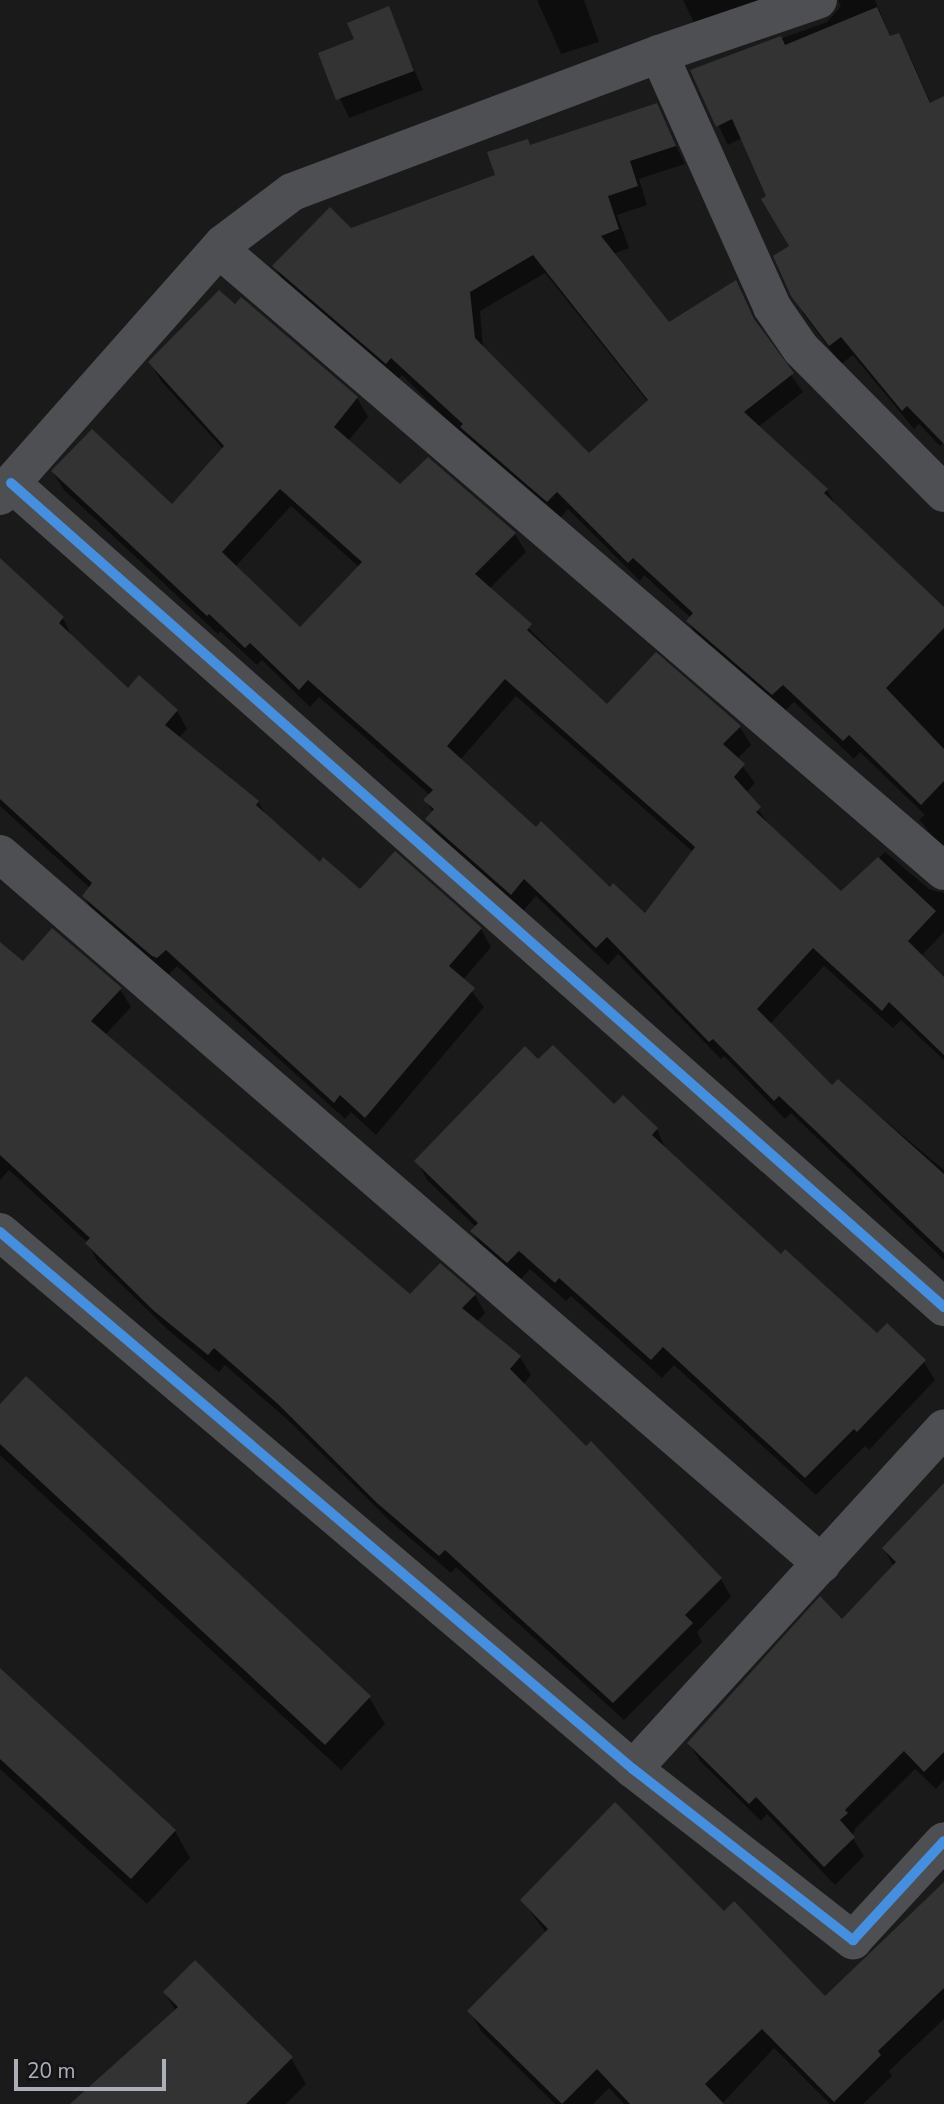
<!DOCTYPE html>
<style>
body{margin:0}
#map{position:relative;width:944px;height:2104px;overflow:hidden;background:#1a1a1a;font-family:"Nunito Sans",sans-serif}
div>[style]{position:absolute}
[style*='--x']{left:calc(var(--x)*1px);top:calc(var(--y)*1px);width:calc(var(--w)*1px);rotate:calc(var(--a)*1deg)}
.shadow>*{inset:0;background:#0007}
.building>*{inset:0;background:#333334}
.minor>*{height:38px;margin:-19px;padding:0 19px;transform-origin:19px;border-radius:19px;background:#4e4f53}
.cycleway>*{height:10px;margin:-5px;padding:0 5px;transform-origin:5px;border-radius:5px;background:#468fdf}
span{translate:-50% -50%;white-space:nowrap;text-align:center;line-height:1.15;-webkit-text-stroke:5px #141416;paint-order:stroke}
.scale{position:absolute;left:14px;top:2059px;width:152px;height:32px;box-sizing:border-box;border:4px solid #acafba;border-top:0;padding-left:9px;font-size:21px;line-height:24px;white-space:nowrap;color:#acafba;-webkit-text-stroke:5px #141416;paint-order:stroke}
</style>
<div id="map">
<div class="shadow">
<div style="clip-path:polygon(537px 0,584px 0,599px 42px,561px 54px)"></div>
<div style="clip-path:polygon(683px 0,816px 0,702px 39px)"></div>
<div style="clip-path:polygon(838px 0,875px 0,891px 38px,899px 35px,909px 54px,944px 133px,944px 442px,940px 446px,919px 424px,914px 429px,853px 355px,841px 364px,804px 315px,793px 295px,791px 247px,742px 138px,728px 145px,692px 71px,827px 22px,841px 6px)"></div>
<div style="clip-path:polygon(388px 9px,423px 90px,349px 118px,320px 54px,356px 40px)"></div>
<div style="clip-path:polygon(evenodd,656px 105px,685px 164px,639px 179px,647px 205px,617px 215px,629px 248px,613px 254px,668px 325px,735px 282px,758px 328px,803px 392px,758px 427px,827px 490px,838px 509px,944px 610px,944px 851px,919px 819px,925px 815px,860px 752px,854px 759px,794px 702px,784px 712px,698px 639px,688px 621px,691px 618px,644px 575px,640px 581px,568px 509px,559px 519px,473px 446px,402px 375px,397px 381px,285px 284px,274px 266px,350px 230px,497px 176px,530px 146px,656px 105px,545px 273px,648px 402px,589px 455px,483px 349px,480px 311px,545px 273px)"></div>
<div style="clip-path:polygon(evenodd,241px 299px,357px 398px,368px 417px,348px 441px,400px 486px,428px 460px,515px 534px,526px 552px,489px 589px,607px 706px,656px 655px,740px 727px,751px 745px,737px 759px,755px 783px,746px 793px,770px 826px,841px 893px,885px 852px,929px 889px,944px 893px,944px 932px,921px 956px,944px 978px,944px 1060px,901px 1020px,893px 1028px,824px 966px,770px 1024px,832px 1087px,838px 1081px,944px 1170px,944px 1260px,791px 1113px,785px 1119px,724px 1056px,721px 1059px,618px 954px,608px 965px,536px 896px,522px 912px,437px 838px,427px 819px,433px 813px,426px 800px,430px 795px,319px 697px,310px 707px,262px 660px,257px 665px,220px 631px,218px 634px,64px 490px,53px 472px,172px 507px,224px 450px,161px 381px,150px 362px,241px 299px,291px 506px,359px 567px,300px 629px,235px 567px,291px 506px,241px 299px,516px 696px,693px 852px,645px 915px,536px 829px,460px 760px,516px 696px)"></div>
<div style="clip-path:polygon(0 570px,63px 618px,72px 637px,128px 690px,177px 711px,187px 729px,179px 738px,258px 802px,266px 815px,320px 864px,360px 892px,481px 929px,491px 947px,463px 980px,484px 1007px,376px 1135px,351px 1112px,345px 1119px,177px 966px,168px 975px,94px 914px,84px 896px,90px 888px,0 806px)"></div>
<div style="clip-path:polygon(0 944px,23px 964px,120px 989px,131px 1007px,105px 1035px,410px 1296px,475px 1295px,485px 1313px,477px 1322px,520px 1357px,531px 1375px,523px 1385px,721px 1579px,731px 1597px,697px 1632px,702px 1642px,624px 1720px,456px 1567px,451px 1573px,390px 1521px,290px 1422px,225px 1365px,219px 1372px,167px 1329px,98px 1262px,87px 1242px,9px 1170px,0 1180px)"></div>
<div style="clip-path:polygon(538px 1062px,657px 1129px,666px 1150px,781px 1256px,877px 1335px,924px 1362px,935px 1380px,869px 1450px,865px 1446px,816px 1495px,674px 1365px,662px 1378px,571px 1296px,566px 1301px,530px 1269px,519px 1281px,483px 1250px,472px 1231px,476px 1227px,427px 1180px,417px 1161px)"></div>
<div style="clip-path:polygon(0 1406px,369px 1697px,385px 1724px,341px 1770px,0 1455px)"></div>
<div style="clip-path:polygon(944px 1488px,944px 1780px,936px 1789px,915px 1769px,855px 1829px,852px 1837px,864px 1856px,835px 1885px,767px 1814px,761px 1821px,700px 1761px,689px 1743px,842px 1621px,894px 1567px,884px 1549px)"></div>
<div style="clip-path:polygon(0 1670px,175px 1831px,190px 1858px,147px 1904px,0 1769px)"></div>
<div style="clip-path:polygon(944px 1884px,944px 2019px,889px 2071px,892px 2076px,863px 2104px,830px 2104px,774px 2048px,722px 2104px,624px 2104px,609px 2088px,593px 2104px,555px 2104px,481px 2031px,470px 2011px,546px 1933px,522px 1900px,724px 1914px,825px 1998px)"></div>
<div style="clip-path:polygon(165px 1993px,291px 2058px,306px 2084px,286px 2104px,89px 2104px,176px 2011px)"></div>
</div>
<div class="building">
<div style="clip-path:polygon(389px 6px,414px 71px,336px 100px,318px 53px,354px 39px,347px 23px)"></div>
<div style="clip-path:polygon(877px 7px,890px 36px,899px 33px,930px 103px,944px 96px,944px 444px,907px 406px,902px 411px,841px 337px,829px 346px,791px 296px,773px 256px,789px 246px,761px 199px,766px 196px,732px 119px,716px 127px,690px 70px,781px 36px,785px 45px)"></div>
<div style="clip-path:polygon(evenodd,657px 103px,676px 146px,630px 161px,638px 186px,608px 196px,619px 229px,601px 236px,669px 322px,736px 280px,754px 319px,794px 373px,744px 412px,828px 489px,824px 493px,944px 607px,944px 628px,886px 688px,944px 749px,944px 781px,921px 805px,849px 735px,843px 741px,783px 685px,772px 695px,686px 621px,693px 613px,633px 558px,628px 563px,557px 492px,547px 502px,460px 427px,463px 424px,391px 358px,386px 364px,272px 266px,330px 207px,351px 228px,495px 175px,487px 152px,528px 139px,530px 145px,657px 103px,533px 255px,648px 400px,589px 453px,475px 338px,470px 292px,533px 255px)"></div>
<div style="clip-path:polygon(evenodd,219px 290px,235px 304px,241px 297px,358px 397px,334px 427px,400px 484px,428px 457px,516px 533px,475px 574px,532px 624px,527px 630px,607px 704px,656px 652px,741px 726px,723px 744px,745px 764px,734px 777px,761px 807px,756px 812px,841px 891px,878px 857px,936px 911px,908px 941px,944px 977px,944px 1055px,889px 1002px,882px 1011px,813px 948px,757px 1009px,832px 1085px,838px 1079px,944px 1174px,944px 1253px,779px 1096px,774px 1101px,713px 1039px,709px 1042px,607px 937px,596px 948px,524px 879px,511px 895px,425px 819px,434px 809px,423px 800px,433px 790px,308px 680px,299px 690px,250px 643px,245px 648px,209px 614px,207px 616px,51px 471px,92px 429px,172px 504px,224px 446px,148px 362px,219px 290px,280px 489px,362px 562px,300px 627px,222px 552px,280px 489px,219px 290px,505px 679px,695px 847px,645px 913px,613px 883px,610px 887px,541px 821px,536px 827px,447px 746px,505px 679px)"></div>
<div style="clip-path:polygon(0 558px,64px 617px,59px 623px,128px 688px,139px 675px,178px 710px,165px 725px,259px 801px,256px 805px,320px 862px,323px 857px,360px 889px,395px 851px,482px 928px,449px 966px,475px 988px,365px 1118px,340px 1095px,334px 1103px,166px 950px,157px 958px,152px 956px,82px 896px,92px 883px,0 799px)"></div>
<div style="clip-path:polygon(52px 928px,122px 988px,91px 1021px,410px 1294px,440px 1263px,476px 1294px,462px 1308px,521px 1356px,510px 1369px,586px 1446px,591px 1441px,722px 1578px,685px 1615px,693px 1623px,613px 1703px,445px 1550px,439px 1556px,377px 1503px,278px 1404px,214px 1348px,208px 1355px,154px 1311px,85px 1243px,90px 1238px,0 1155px,0 942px,23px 961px)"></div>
<div style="clip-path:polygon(553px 1045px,614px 1104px,623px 1095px,658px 1128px,652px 1135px,781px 1254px,785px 1249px,877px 1333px,887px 1323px,926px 1360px,857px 1432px,854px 1429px,805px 1478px,663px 1347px,651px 1360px,559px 1278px,555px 1283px,519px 1251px,507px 1263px,470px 1231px,478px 1223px,414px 1161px,525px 1046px,538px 1059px)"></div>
<div style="clip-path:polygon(26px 1376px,371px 1696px,325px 1745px,0 1444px,0 1404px)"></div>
<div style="clip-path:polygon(944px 1483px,944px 1752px,924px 1772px,904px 1751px,845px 1810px,848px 1813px,840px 1820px,855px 1837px,824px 1867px,756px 1797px,749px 1804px,687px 1743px,820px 1596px,842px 1619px,896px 1562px,882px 1548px)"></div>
<div style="clip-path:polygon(0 1668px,176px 1830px,131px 1879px,0 1759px)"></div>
<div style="clip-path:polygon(615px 1802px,724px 1911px,734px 1901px,825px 1996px,944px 1882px,944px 1988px,878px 2051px,881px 2055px,834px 2102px,762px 2029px,705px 2084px,724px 2104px,630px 2104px,597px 2069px,562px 2104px,467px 2011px,548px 1929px,520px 1900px)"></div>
<div style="clip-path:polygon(195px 1960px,293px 2057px,246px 2104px,70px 2104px,178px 2007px,163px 1992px)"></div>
</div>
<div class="minor">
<div style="--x:659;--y:54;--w:277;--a:65.9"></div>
<div style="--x:772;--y:307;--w:51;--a:55.4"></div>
<div style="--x:801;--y:349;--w:203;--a:45.2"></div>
<div style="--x:219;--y:249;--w:955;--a:40.63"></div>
<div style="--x:11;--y:483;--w:1245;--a:41.45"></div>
<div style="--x:0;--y:496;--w:337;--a:-48.5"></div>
<div style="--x:223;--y:244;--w:86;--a:-37"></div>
<div style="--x:292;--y:192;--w:392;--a:-20.6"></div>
<div style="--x:659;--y:54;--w:168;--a:-18.8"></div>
<div style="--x:0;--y:854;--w:1086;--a:40.82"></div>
<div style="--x:0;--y:1232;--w:830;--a:40.31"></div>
<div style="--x:633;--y:1769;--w:279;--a:37.9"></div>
<div style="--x:853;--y:1940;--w:134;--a:-47.4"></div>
<div style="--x:633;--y:1769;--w:461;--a:-47.6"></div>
</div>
<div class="cycleway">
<div style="--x:11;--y:483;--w:1245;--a:41.45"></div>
<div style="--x:0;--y:1232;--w:830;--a:40.31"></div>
<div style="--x:633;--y:1769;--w:279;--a:37.9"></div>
<div style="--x:853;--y:1940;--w:134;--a:-47.4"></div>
</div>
<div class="scale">20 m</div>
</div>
